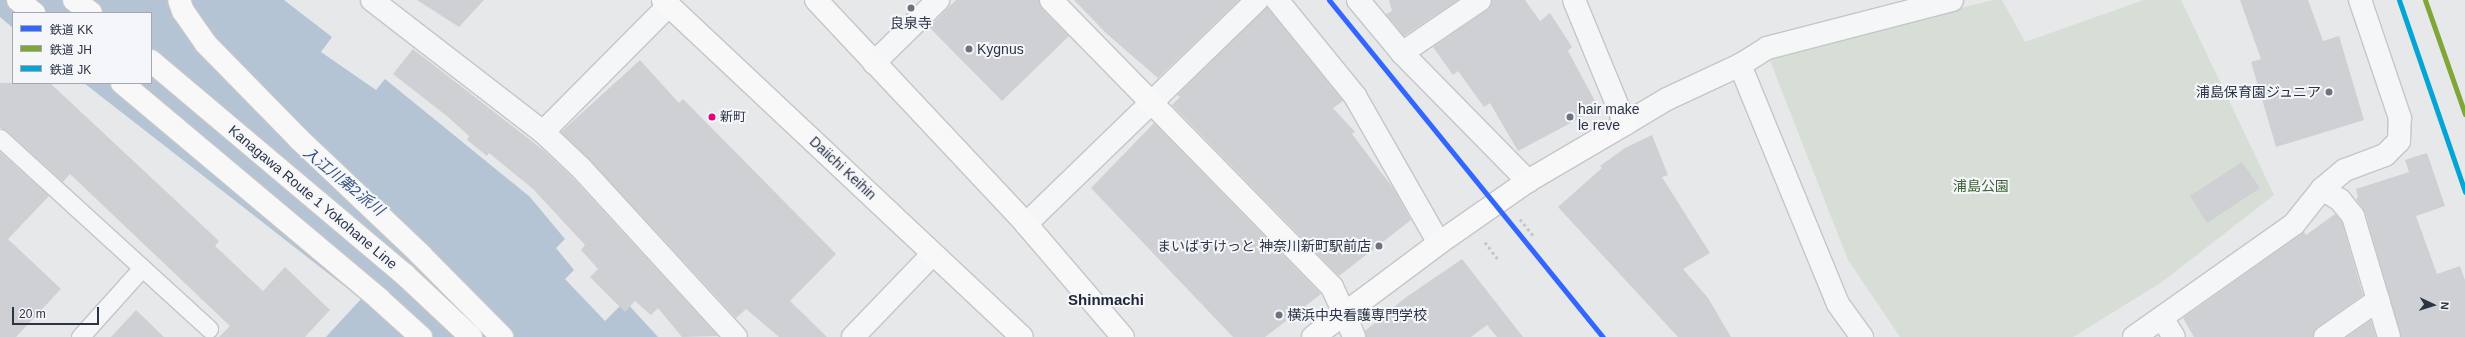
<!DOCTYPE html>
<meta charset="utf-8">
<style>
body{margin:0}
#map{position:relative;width:2465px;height:337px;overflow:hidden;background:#e6e8ea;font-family:Arial,"Noto Sans JP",sans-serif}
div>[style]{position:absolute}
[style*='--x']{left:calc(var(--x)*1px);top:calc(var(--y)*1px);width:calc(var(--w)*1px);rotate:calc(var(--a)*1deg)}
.green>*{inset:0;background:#d6ded6}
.water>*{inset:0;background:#b4c4d5}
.building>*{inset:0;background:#ced0d3}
.path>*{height:2.5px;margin-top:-1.25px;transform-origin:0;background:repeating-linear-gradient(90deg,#c5c6ca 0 3px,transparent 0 6px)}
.roads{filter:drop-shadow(1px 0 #c4c6c8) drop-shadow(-1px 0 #c4c6c8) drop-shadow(0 1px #c4c6c8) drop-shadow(0 -1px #c4c6c8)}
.lane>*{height:17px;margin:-8.5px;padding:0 8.5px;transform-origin:8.5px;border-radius:8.5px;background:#f5f6f7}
.street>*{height:22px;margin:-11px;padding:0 11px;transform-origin:11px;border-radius:11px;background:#f5f6f7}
.secondary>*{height:22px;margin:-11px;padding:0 11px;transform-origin:11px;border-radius:11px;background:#f8f8f8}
.highway>*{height:22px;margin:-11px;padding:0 11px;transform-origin:11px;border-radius:11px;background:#f8f8f8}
.rail-1>*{height:5px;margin:-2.5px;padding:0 2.5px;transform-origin:2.5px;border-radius:2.5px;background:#36f}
.rail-2>*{height:5px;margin:-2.5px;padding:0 2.5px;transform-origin:2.5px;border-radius:2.5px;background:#7ea737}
.rail-3>*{height:5px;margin:-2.5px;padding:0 2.5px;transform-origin:2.5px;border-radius:2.5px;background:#04a5d5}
.dots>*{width:11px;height:11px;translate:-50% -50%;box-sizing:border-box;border:2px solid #f4f6f9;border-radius:50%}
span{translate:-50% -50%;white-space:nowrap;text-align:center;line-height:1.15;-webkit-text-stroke:4px #f4f6f9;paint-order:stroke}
.bus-label{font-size:13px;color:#2b3445}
.left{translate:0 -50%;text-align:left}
.poi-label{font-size:14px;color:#2b3445}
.right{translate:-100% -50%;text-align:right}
.street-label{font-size:14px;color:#2b3445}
.park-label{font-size:14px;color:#3f6138}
.water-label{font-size:15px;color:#34527a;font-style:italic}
.neighbourhood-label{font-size:15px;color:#1d2536;font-weight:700}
.legend{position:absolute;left:12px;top:12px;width:140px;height:72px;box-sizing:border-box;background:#f4f6f9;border:1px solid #a4a8b1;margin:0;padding:5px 7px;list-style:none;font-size:12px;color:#2b3445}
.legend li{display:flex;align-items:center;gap:8px;height:20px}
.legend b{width:20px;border:1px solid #a4a8b1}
.north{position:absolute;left:2413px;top:285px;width:40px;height:40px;-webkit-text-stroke:3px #f4f6f9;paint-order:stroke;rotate:94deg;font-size:11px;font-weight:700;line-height:16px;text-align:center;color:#2b3445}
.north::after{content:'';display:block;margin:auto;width:14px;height:18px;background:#2b3445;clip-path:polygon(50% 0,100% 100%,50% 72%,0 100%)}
.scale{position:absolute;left:12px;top:307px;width:87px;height:18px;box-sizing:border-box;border:2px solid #2b3445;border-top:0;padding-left:5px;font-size:12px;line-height:14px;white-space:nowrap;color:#2b3445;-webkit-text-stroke:3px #f4f6f9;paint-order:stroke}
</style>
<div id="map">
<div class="green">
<div style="clip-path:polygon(1994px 0,2002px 0,2025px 42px,2144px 0,2181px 0,2274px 195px,2162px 282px,2073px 337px,1900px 337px,1848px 260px,1769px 58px,1824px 40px)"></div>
</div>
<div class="water">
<div style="clip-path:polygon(0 0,284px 0,332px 37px,321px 52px,376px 90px,385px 79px,530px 197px,565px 239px,556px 248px,574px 270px,565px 279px,605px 321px,625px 301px,658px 337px,326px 337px,361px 299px,84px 83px,151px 83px,151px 13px,13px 13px,13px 28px,0 17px)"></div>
</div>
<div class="building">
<div style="clip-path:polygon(417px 0,484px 0,459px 27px)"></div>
<div style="clip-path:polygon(956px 0,1039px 0,1042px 9px,1069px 36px,1002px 101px,929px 27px)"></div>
<div style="clip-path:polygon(1074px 0,1239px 0,1158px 78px,1107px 34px)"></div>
<div style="clip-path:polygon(1389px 0,1458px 0,1404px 36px,1386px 14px,1392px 11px)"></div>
<div style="clip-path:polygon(1492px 0,1525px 0,1540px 21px,1550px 13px,1572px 47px,1568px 51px,1595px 101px,1581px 110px,1584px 116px,1518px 151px,1490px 103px,1484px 107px,1458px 71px,1453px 75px,1433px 47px,1487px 10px)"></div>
<div style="clip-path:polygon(2240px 0,2308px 0,2323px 41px,2339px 36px,2364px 120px,2276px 147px,2251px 62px,2261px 59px)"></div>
<div style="clip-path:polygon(1267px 7px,1343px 101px,1333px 108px,1355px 132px,1352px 134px,1393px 188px,1411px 220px,1339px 276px,1172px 105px,1180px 97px,1177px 95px)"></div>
<div style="clip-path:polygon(413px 49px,542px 149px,572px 177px,718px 336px,682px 337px,658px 308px,651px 315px,635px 301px,625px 312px,590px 277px,598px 269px,581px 250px,585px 245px,533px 189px,489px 153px,487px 156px,467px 140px,469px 136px,448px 117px,393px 74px)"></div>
<div style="clip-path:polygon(640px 60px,679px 103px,683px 99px,836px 254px,790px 301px,827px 337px,779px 337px,746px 309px,736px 318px,590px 160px,561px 132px)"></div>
<div style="clip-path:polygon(0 83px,50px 83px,219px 241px,215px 246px,263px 291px,285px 267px,330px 310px,305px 337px,219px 337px,230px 326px,70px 174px,63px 182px,7px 131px,0 128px)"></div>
<div style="clip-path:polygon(1154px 123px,1321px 294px,1265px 337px,1233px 337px,1091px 188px)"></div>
<div style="clip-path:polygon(1652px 135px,1668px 175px,1662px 177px,1710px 253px,1683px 269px,1708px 298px,1731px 337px,1678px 337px,1558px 207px,1602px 168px,1600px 166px,1625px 148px)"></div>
<div style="clip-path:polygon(0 152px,49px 196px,8px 239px,61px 289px,16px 337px,0 337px)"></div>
<div style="clip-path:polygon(2427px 153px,2445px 206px,2416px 216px,2437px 274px,2460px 266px,2465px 280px,2465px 337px,2401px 337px,2365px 212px,2356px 199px,2358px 197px,2356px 189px,2409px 172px,2405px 160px)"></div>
<div style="clip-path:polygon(2242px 162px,2260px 188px,2207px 223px,2190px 196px)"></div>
<div style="clip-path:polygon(2335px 214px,2342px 222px,2363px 295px,2318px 327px,2313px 337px,2194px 337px,2183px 318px,2304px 232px,2306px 235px)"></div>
<div style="clip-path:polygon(1462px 259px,1523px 337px,1497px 337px,1487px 325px,1471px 337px,1366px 337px,1365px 331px,1405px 298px)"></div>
<div style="clip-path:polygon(136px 310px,164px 337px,111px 337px)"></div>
<div style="clip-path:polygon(2371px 320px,2376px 337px,2347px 337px)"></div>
</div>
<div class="path">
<div style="--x:1520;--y:219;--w:21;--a:51"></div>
<div style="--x:1485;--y:242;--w:21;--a:53"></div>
</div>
<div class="roads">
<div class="lane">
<div style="--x:0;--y:138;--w:283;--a:42.4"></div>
<div style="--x:80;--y:337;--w:93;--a:-48.1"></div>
</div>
<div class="street">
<div style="--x:372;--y:0;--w:216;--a:37.7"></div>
<div style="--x:543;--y:132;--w:52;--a:43.5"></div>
<div style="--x:581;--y:168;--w:229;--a:47.5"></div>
<div style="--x:1277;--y:0;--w:124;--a:50.9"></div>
<div style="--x:1355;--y:96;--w:169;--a:60.3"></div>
<div style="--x:1358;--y:0;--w:69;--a:50.3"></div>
<div style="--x:1402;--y:53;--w:180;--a:45.5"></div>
<div style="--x:1574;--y:0;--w:134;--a:67.6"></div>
<div style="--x:1625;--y:124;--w:49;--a:-30.8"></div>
<div style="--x:1667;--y:99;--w:81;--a:-25"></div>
<div style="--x:1740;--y:65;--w:32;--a:-32"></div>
<div style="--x:1767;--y:48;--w:191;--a:-14.5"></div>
<div style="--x:1402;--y:53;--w:94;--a:-34.2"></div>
<div style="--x:874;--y:63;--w:90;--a:-44.5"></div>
<div style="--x:1740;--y:65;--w:258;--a:67.7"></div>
<div style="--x:1838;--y:304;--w:41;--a:54"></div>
<div style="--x:543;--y:132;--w:179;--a:-45.2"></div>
<div style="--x:2322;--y:189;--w:21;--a:31"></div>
<div style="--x:2340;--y:200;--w:21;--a:51"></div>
<div style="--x:2353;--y:216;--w:126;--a:73.4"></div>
<div style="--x:1026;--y:224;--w:322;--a:-44.1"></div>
<div style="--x:1344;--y:313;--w:26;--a:67"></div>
<div style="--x:2162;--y:318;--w:22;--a:58"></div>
<div style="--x:853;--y:337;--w:115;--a:-46.1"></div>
<div style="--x:2134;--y:337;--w:196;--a:-35.2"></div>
<div style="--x:2294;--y:224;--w:45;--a:-51.3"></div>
<div style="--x:2322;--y:189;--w:30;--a:-40"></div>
<div style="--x:2345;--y:170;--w:43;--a:-20.6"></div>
<div style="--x:2385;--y:155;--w:20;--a:-45"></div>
<div style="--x:2399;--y:141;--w:23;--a:-88"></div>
<div style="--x:2400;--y:118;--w:125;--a:-108.7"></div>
<div style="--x:2325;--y:337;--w:65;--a:-34.9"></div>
</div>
<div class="secondary">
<div style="--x:1051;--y:0;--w:402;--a:45.6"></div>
<div style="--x:1332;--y:287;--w:29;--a:65"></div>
<div style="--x:1313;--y:337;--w:157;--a:-36.7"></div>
<div style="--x:1439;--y:243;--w:108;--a:-34.9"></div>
<div style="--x:1528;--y:181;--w:113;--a:-30.4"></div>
</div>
<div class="highway">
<div style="--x:18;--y:0;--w:21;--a:39"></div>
<div style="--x:74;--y:0;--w:21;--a:37"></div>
<div style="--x:179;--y:0;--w:12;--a:70"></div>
<div style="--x:183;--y:11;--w:40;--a:55.1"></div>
<div style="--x:206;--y:44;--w:133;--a:45.6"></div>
<div style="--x:299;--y:139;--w:167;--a:43.5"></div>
<div style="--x:420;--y:254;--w:117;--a:45.3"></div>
<div style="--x:663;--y:0;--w:492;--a:43.2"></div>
<div style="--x:816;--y:0;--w:307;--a:46.8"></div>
<div style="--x:1026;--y:224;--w:149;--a:49.4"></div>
<div style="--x:151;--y:61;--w:331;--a:40.1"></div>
<div style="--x:404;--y:274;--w:92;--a:43.2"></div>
<div style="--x:122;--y:83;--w:336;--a:40"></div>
<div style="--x:379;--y:299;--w:57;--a:42.1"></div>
</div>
</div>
<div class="rail-1">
<div style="--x:1329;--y:0;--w:434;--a:50.9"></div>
</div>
<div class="rail-2">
<div style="--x:2425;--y:0;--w:121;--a:70.7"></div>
</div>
<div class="rail-3">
<div style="--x:2399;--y:0;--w:203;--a:71"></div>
</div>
<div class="dots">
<div style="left:911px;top:8px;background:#6c737f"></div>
<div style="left:969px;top:49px;background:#6c737f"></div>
<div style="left:2329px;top:92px;background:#6c737f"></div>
<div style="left:712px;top:117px;background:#e5007d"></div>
<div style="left:1570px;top:117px;background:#6c737f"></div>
<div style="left:1379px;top:246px;background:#6c737f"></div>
<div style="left:1279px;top:315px;background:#6c737f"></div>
</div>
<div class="bus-label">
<span class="left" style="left:720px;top:117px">新町</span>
</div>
<div class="poi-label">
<span style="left:911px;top:23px">良泉寺</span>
<span class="left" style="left:977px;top:49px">Kygnus</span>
<span class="right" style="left:2321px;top:92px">浦島保育園ジュニア</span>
<span class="left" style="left:1578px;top:117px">hair make<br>le reve</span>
<span class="right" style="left:1371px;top:246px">まいばすけっと 神奈川新町駅前店</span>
<span class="left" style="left:1287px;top:315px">横浜中央看護専門学校</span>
</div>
<div class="street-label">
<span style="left:843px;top:168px;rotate:43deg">Daiichi Keihin</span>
<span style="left:313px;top:197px;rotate:40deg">Kanagawa Route 1 Yokohane Line</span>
</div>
<div class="park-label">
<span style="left:1981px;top:186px">浦島公園</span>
</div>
<div class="water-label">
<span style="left:344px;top:181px;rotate:39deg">入江川第2派川</span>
</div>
<div class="neighbourhood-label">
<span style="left:1106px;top:300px">Shinmachi</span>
</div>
<ul class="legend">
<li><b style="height:5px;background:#36f"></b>鉄道 KK</li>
<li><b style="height:5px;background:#7ea737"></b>鉄道 JH</li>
<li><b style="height:5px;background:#04a5d5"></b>鉄道 JK</li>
</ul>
<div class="north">N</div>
<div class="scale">20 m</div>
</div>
